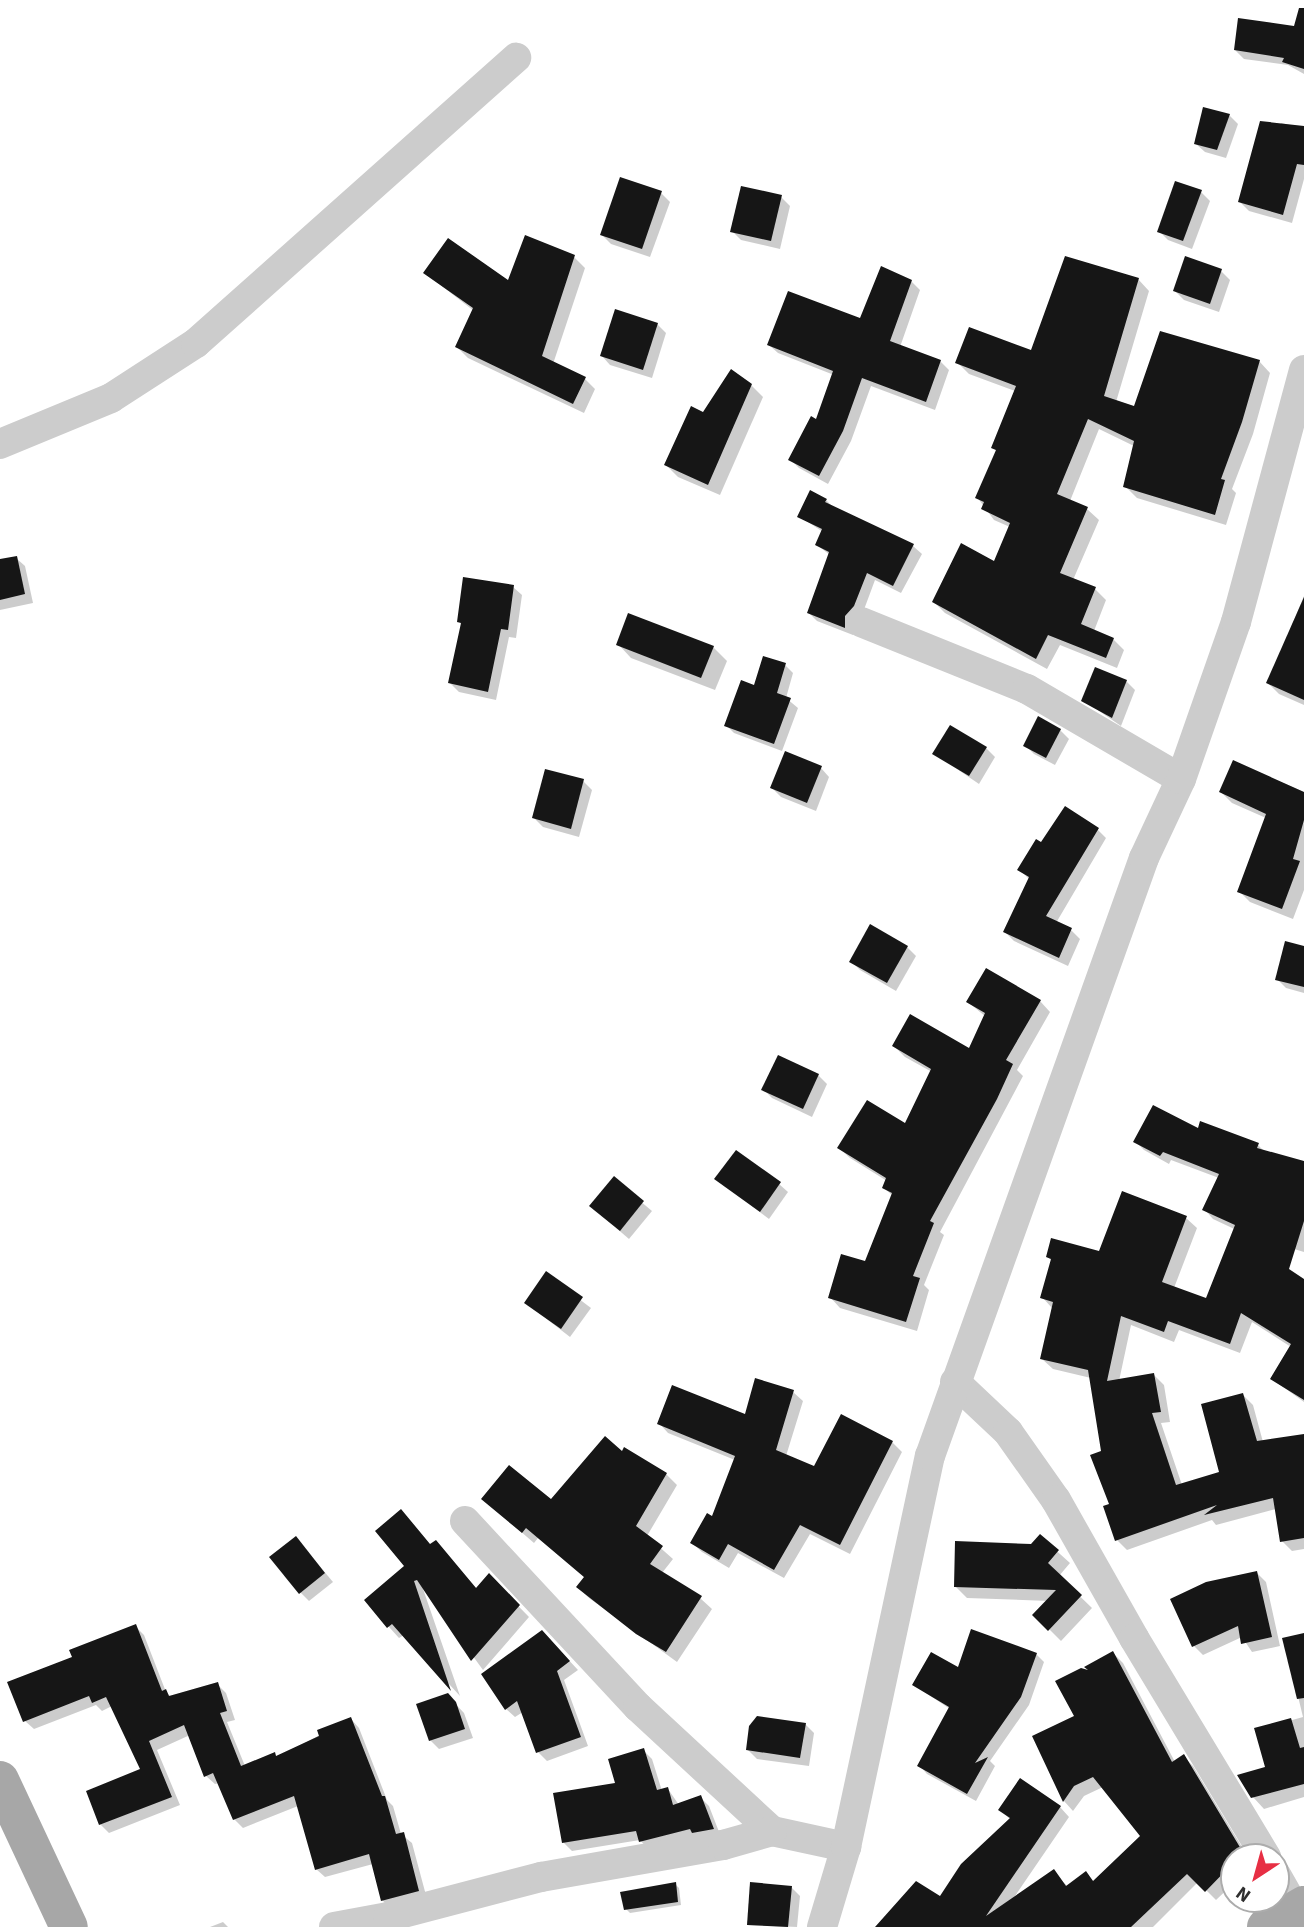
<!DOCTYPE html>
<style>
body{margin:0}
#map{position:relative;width:1304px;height:1927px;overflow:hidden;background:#fff;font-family:"Source Sans 3",sans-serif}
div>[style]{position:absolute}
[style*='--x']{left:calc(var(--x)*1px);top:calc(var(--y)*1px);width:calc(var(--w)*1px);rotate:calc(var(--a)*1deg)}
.shadow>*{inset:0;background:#0003}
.building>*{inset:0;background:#161616}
.minor>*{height:30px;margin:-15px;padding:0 15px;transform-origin:15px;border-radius:15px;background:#ccc}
.major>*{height:38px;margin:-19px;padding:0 19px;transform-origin:19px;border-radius:19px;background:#a7a7a7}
span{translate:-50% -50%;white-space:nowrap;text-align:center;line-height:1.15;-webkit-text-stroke:7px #fff;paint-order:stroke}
.north{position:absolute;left:1220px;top:1843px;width:70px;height:70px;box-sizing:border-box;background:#fff;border:2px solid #acacac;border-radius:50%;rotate:216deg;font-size:19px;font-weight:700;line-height:28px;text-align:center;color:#2f2f2f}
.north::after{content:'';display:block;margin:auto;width:24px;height:32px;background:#e72f44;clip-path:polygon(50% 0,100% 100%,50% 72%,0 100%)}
</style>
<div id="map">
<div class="shadow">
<div style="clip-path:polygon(1240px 20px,1304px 29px,1304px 74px,1288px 65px,1244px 59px,1235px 50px)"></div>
<div style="clip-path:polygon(1229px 115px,1238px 124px,1226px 158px,1205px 152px,1196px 144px)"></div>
<div style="clip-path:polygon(1281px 123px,1304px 128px,1304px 179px,1292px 223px,1249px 211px,1240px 202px)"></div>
<div style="clip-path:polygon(1201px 192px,1210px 201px,1192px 249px,1168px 240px,1159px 231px)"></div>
<div style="clip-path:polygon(661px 193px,670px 202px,650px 257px,611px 244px,602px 235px)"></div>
<div style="clip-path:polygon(781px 197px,790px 206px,780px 249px,741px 240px,732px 231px)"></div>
<div style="clip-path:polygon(574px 257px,585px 268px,553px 364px,585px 379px,595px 389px,584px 413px,468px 358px,457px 347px,474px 311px,425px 273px,509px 283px)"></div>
<div style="clip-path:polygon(1221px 271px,1230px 280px,1219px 312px,1184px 300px,1175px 291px)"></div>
<div style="clip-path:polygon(1138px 279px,1149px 291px,1116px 402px,1135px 408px,1259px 361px,1270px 373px,1253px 434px,1232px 489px,1236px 493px,1226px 525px,1137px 498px,1125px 486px,1134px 446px,1099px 429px,1070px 501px,1087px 509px,1099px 520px,1073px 580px,1095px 589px,1106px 600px,1094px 631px,1113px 639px,1124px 650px,1117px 668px,1060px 645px,1047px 669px,945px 613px,934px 602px,994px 563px,1010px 527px,994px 520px,977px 497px,997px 452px,993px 447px,1015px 391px,969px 374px,957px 362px,1032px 352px)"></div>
<div style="clip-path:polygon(911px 281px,920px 290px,900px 347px,940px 361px,949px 370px,935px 410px,871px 386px,851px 441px,828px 484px,799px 468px,790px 459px,817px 421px,834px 375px,778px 353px,769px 345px,861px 321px)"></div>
<div style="clip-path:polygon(657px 324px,666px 333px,652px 378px,610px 365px,602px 356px)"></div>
<div style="clip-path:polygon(751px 385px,763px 397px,720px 495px,678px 477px,666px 465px,704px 414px)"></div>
<div style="clip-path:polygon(826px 500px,833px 507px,913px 546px,922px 554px,901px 593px,875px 580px,862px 615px,852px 625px,853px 635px,817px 621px,809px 613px,830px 555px,817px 545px,823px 532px,799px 516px)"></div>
<div style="clip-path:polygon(16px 558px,25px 566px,33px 603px,0 610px,0 561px)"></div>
<div style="clip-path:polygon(513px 587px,522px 595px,516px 638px,509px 637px,496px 700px,459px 692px,450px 683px,462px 625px,459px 621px)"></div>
<div style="clip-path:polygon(1304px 596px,1304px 705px,1279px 694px,1268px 683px)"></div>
<div style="clip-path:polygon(618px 644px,713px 647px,727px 661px,715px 690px,631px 658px)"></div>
<div style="clip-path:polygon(785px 665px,793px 673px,786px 698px,798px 708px,782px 751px,734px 733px,726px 725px,755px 687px)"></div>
<div style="clip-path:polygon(1126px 681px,1135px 690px,1121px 726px,1083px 700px)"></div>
<div style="clip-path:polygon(1060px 730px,1069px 739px,1055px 765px,1034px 754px,1025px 745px)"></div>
<div style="clip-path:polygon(986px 748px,995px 757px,979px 784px,935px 754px)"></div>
<div style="clip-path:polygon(1234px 762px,1304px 792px,1304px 890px,1293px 919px,1250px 902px,1239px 891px,1266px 818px,1232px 803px,1221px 792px)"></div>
<div style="clip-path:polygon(821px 768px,829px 777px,816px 811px,781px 797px,772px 788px)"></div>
<div style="clip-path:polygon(583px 781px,592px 790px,579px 837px,543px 827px,534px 818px)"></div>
<div style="clip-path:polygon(1097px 829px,1106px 838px,1056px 923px,1071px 930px,1080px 939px,1068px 966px,1014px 941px,1005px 932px,1029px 879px,1019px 869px,1042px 845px)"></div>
<div style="clip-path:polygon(907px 947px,916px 956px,896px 991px,860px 970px,851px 961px)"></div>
<div style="clip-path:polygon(1304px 948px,1304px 993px,1286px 988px,1277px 979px)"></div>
<div style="clip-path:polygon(1040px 1001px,1050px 1012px,1017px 1070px,1023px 1076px,940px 1232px,944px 1235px,924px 1285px,929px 1290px,917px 1331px,840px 1308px,830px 1297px,866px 1263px,893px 1196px,884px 1188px,887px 1181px,850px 1158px,839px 1148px,905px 1126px,932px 1072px,905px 1057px,894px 1046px,969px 1051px,986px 1017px,968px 1002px)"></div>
<div style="clip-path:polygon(818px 1075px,827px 1084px,812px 1117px,772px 1098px,763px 1089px)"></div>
<div style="clip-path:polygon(1199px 1131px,1258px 1145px,1265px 1152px,1304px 1162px,1304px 1252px,1245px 1234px,1213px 1219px,1205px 1210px,1219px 1178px,1171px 1160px,1169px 1164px,1144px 1150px,1135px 1141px)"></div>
<div style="clip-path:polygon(614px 1179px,652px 1211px,629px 1239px,601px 1215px)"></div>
<div style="clip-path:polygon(716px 1179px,779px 1184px,788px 1192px,769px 1219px)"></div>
<div style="clip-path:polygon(1186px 1218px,1197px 1228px,1174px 1288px,1207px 1301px,1304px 1281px,1304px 1402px,1272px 1379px,1291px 1347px,1252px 1322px,1240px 1353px,1179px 1330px,1174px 1342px,1131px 1325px,1119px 1381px,1154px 1375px,1164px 1385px,1170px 1422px,1161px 1423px,1182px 1485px,1222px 1473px,1243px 1395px,1253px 1405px,1263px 1442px,1304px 1436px,1304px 1549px,1292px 1551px,1282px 1541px,1276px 1509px,1216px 1525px,1212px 1520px,1127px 1550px,1117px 1540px,1091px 1378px,1053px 1369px,1042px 1359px,1052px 1308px,1042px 1297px,1052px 1261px,1047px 1256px,1100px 1254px)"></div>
<div style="clip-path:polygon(546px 1274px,591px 1308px,570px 1337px,526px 1303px)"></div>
<div style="clip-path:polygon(793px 1392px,803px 1401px,786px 1456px,815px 1468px,892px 1442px,902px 1452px,850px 1554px,810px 1534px,784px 1578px,738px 1553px,729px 1568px,702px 1552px,692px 1543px,713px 1519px,735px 1460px,668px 1433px,659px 1423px,746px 1416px)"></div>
<div style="clip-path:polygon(623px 1453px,666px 1474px,677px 1485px,647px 1536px,673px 1559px,662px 1573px,700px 1598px,712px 1609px,677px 1662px,589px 1598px,578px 1587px,585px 1578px,538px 1538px,534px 1543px,483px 1499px,551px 1502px)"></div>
<div style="clip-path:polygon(1040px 1536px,1070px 1563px,1059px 1576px,1092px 1608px,1061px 1641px,1035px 1615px,1049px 1601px,967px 1598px,955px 1586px,1032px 1546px)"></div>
<div style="clip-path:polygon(296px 1538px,333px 1582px,309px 1601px,300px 1592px)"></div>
<div style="clip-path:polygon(436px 1542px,477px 1589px,489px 1576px,529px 1617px,483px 1670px,422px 1586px,460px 1696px,404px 1635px,399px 1638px,389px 1627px,366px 1600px)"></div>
<div style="clip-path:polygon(1257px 1573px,1266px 1582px,1280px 1646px,1252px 1652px,1242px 1637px,1203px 1655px,1194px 1646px,1172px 1600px)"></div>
<div style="clip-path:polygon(135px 1626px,144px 1635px,166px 1692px,171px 1697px,217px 1684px,226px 1693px,235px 1720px,227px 1722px,245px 1766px,274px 1754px,277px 1757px,351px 1719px,359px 1728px,387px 1800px,393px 1806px,401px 1834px,412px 1843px,427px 1899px,391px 1908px,382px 1900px,373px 1864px,325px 1877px,316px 1869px,298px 1806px,243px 1828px,234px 1819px,219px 1783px,215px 1784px,206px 1776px,190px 1735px,157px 1750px,180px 1805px,109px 1833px,100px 1824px,142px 1770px,112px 1706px,102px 1711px,96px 1705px,34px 1729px,25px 1721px,74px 1658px)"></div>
<div style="clip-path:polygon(1304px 1635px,1304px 1797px,1264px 1809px,1253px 1797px,1267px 1769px,1256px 1730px,1303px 1717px,1284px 1639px)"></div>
<div style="clip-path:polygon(551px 1641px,578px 1670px,564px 1680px,588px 1746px,547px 1761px,538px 1752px,523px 1712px,515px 1717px,506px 1709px)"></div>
<div style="clip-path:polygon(1113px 1653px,1123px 1663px,1175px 1762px,1184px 1757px,1193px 1766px,1248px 1857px,1234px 1857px,1234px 1883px,1216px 1900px,1198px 1882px,1153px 1927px,877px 1927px,940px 1898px,1011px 1820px,1000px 1810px,1060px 1807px,1069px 1817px,1013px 1899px,1054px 1872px,1068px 1887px,1086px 1873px,1094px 1882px,1143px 1836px,1103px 1787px,1084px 1796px,1073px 1811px,1064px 1801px,1034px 1737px,1076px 1717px,1094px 1675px)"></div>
<div style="clip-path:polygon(1036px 1654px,1044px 1662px,1029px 1705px,990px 1761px,995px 1766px,976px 1801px,927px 1774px,919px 1765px,950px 1709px,914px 1685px,959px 1670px)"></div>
<div style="clip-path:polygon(447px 1695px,464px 1713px,473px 1738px,439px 1749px,430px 1740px)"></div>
<div style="clip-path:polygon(805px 1724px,814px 1733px,809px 1766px,757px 1759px,748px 1750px)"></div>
<div style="clip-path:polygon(643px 1750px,652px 1759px,662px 1791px,668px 1789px,679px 1805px,700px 1797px,709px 1806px,721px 1837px,649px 1850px,640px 1840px,572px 1851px,563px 1842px,618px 1784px)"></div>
<div style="clip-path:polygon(675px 1884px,679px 1888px,681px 1905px,630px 1913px,626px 1909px)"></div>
<div style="clip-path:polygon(791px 1887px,800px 1896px,797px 1927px,748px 1925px)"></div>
<div style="clip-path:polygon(223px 1922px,228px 1927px,210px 1927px)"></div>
</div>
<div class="building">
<div style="clip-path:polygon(1299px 8px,1304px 8px,1304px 69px,1282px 62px,1284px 58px,1234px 50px,1238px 18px,1294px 26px)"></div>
<div style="clip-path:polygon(1203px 107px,1230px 114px,1217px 150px,1194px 144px)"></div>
<div style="clip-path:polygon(1260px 121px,1304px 126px,1304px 165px,1297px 164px,1283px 215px,1238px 202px)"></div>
<div style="clip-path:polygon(620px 177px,662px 191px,642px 249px,600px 235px)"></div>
<div style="clip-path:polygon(1175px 181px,1202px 190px,1183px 241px,1157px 232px)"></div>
<div style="clip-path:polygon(741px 186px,782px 195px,771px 241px,730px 232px)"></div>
<div style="clip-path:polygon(525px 235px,575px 255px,542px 356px,586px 377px,573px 404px,455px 347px,473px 308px,423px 273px,448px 238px,508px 280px)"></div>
<div style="clip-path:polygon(1065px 256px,1139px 278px,1104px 396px,1134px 406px,1160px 331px,1260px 360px,1242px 422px,1221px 479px,1225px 480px,1215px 515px,1123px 487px,1134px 441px,1088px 419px,1057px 494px,1088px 507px,1060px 573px,1096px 587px,1081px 624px,1114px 638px,1106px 658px,1048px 635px,1036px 659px,932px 602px,961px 543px,994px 561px,1010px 523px,981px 509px,984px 502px,975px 498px,996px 450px,991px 448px,1016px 386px,955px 363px,969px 327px,1031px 350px)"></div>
<div style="clip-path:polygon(1185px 256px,1222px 269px,1210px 304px,1173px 291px)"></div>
<div style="clip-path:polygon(881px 266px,912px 280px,890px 341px,941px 360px,926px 402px,862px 378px,843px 431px,819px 476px,788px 460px,811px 416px,816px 419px,833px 371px,767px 345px,788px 291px,860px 318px)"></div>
<div style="clip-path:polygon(615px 309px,658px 323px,643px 370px,600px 356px)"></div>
<div style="clip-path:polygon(731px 369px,752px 384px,708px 485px,664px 465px,691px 406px,703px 412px)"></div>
<div style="clip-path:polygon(810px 490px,827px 499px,825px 502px,914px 544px,893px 586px,867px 573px,854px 606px,845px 616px,845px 628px,807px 613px,829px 552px,815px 545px,822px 529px,797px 517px)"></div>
<div style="clip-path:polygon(17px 556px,25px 594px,0 600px,0 559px)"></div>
<div style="clip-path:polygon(463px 577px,514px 585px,508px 630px,501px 629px,488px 692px,448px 683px,461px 623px,457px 622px)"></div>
<div style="clip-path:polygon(1304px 597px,1304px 700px,1266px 683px)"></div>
<div style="clip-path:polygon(628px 613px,714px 646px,701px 678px,616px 645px)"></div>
<div style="clip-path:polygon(763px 656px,786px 663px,777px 693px,791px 698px,774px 744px,724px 726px,741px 680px,754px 685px)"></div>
<div style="clip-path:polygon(1095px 667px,1127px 680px,1112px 718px,1081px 701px)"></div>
<div style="clip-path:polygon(1038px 716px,1061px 729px,1046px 758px,1023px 746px)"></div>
<div style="clip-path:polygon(950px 725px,987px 747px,969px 776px,932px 754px)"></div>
<div style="clip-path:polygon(785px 751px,822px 766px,807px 803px,770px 788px)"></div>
<div style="clip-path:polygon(1233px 760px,1304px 792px,1304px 820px,1293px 859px,1300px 861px,1282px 909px,1237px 892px,1266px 814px,1219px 792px)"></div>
<div style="clip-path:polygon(545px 769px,584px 779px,571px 829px,532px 818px)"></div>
<div style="clip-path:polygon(1065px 806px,1099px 828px,1046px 916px,1072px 928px,1059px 958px,1003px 932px,1029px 877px,1017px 870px,1036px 839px,1041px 842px)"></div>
<div style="clip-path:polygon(870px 924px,908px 946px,887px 983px,849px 962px)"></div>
<div style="clip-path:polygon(1285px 941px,1304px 946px,1304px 987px,1275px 980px)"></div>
<div style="clip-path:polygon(986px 968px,1041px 1000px,1006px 1060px,1013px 1064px,997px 1099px,930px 1221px,934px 1223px,913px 1276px,920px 1278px,906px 1322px,828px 1298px,841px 1254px,865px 1261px,892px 1193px,882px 1188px,886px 1178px,837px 1148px,867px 1100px,905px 1123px,931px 1069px,892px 1046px,910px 1014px,969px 1048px,985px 1013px,966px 1002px)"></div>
<div style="clip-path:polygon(778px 1055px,819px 1074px,803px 1109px,761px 1090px)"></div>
<div style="clip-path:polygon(1153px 1105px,1198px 1128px,1200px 1121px,1259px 1143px,1257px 1148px,1304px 1161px,1304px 1221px,1289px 1269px,1304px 1279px,1304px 1400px,1270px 1379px,1291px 1344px,1241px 1313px,1230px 1344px,1168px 1321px,1164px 1332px,1121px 1316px,1107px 1381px,1154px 1373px,1161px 1412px,1152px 1413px,1176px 1485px,1219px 1472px,1201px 1404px,1243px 1393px,1257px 1441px,1304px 1434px,1304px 1538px,1280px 1542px,1273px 1498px,1204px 1515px,1217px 1505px,1115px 1541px,1103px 1506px,1109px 1504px,1090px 1455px,1101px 1451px,1088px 1370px,1040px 1359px,1053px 1302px,1040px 1298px,1051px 1259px,1046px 1257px,1051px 1238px,1099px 1251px,1122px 1191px,1187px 1216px,1162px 1282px,1206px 1298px,1235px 1225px,1202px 1210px,1219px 1174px,1163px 1152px,1160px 1156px,1133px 1142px)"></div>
<div style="clip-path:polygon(736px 1150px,781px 1182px,760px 1212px,714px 1179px)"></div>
<div style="clip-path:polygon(614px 1176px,644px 1201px,620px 1231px,589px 1206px)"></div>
<div style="clip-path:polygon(546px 1271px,583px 1297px,561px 1329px,524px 1303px)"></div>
<div style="clip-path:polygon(755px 1378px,794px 1390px,776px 1450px,814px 1466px,841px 1414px,893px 1441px,840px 1545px,800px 1525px,774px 1570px,728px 1544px,719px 1560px,690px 1543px,707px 1513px,712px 1516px,735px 1456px,657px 1424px,672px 1385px,745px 1414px)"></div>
<div style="clip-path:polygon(605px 1436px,622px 1451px,624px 1447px,667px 1473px,636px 1526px,663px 1546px,650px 1564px,702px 1596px,666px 1652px,636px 1634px,576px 1587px,584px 1577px,526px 1528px,522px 1533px,481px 1499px,509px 1465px,551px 1499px)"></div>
<div style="clip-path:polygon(401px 1509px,430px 1544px,436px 1540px,476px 1588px,489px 1573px,520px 1605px,471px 1661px,417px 1580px,414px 1581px,451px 1691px,392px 1624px,387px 1628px,364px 1600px,404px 1566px,375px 1531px)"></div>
<div style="clip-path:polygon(1040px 1534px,1059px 1550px,1048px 1563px,1082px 1595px,1048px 1631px,1032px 1615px,1056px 1590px,954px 1587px,955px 1541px,1031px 1544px)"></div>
<div style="clip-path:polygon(296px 1536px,325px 1573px,299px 1594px,269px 1557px)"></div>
<div style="clip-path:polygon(1257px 1571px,1272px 1637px,1241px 1644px,1238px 1626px,1192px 1647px,1170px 1599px,1206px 1582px)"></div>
<div style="clip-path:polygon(136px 1624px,162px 1691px,166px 1689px,169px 1696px,218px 1682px,227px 1711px,220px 1713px,241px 1766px,275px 1752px,276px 1756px,319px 1736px,317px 1730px,351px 1717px,382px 1796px,385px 1796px,396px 1834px,404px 1832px,419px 1891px,381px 1901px,369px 1854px,315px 1870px,294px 1796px,233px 1820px,213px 1773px,204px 1777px,184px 1725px,149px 1741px,172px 1797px,99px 1825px,86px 1791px,140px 1769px,106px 1697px,92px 1703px,89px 1696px,23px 1722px,7px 1682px,72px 1657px,69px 1650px)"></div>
<div style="clip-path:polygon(971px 1629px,1037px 1653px,1021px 1697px,975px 1763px,988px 1757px,967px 1794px,917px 1766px,949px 1707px,912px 1685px,931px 1652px,958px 1667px)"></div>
<div style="clip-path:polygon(542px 1630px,570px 1661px,557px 1671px,581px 1737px,536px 1753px,517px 1701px,505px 1710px,481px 1674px)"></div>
<div style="clip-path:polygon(1304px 1633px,1304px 1698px,1297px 1699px,1282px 1638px)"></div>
<div style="clip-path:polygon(1113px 1651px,1172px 1762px,1184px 1754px,1244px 1854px,1234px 1857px,1234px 1862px,1205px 1892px,1187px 1874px,1131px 1927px,875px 1927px,916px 1881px,940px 1896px,961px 1864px,1010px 1818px,998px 1810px,1020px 1778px,1061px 1806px,986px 1916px,1054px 1869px,1066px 1886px,1086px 1871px,1093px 1881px,1140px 1836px,1093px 1777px,1074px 1786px,1063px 1802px,1032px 1736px,1074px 1716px,1055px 1681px,1081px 1668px,1088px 1670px,1084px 1667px)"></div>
<div style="clip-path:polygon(448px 1693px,456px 1702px,465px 1729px,429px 1741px,416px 1704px)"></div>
<div style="clip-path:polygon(757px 1716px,806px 1723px,800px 1758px,746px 1750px,749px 1726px)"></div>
<div style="clip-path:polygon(1291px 1718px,1300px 1748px,1304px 1747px,1304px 1784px,1251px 1798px,1237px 1775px,1265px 1767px,1254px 1728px)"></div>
<div style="clip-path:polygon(644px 1748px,657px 1790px,668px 1787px,673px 1805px,701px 1795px,714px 1829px,692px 1833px,690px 1829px,639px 1842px,636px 1831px,562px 1843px,553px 1793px,615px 1783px,608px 1759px)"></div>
<div style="clip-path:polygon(676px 1882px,678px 1902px,624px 1910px,620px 1892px)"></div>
<div style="clip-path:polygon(750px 1882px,792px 1886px,788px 1927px,747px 1925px)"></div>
</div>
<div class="minor">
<div style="--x:0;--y:444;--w:120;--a:-22.5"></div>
<div style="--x:111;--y:398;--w:101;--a:-32.9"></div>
<div style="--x:196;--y:343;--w:429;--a:-41.7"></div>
<div style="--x:861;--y:622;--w:179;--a:22"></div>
<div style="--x:1027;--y:689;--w:178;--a:30.3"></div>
<div style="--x:955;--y:1382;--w:73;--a:43.3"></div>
<div style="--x:1008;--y:1432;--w:83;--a:54.8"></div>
<div style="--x:1056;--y:1500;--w:159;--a:60.5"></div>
<div style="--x:1134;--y:1638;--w:256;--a:58.9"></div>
<div style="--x:465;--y:1521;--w:254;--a:47.1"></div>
<div style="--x:638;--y:1707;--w:183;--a:42.8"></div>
<div style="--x:772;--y:1831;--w:76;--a:12.2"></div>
<div style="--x:1276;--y:1875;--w:40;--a:60.3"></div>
<div style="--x:334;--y:1927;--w:55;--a:-10.5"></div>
<div style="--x:388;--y:1917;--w:158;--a:-14.7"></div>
<div style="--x:541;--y:1877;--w:185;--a:-10"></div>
<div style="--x:723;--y:1845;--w:51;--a:-15.9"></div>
<div style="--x:822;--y:1927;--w:84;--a:-73.3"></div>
<div style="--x:846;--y:1847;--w:400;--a:-77.9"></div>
<div style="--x:930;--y:1456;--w:635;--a:-70.31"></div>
<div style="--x:1144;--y:858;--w:87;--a:-64.9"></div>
<div style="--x:1181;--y:779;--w:166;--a:-70.7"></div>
<div style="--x:1236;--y:622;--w:261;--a:-74.9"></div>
</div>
<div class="major">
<div style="--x:0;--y:1780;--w:162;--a:64.9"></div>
<div style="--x:1266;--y:1927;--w:44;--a:-30.1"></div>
</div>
<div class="north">N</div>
</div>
